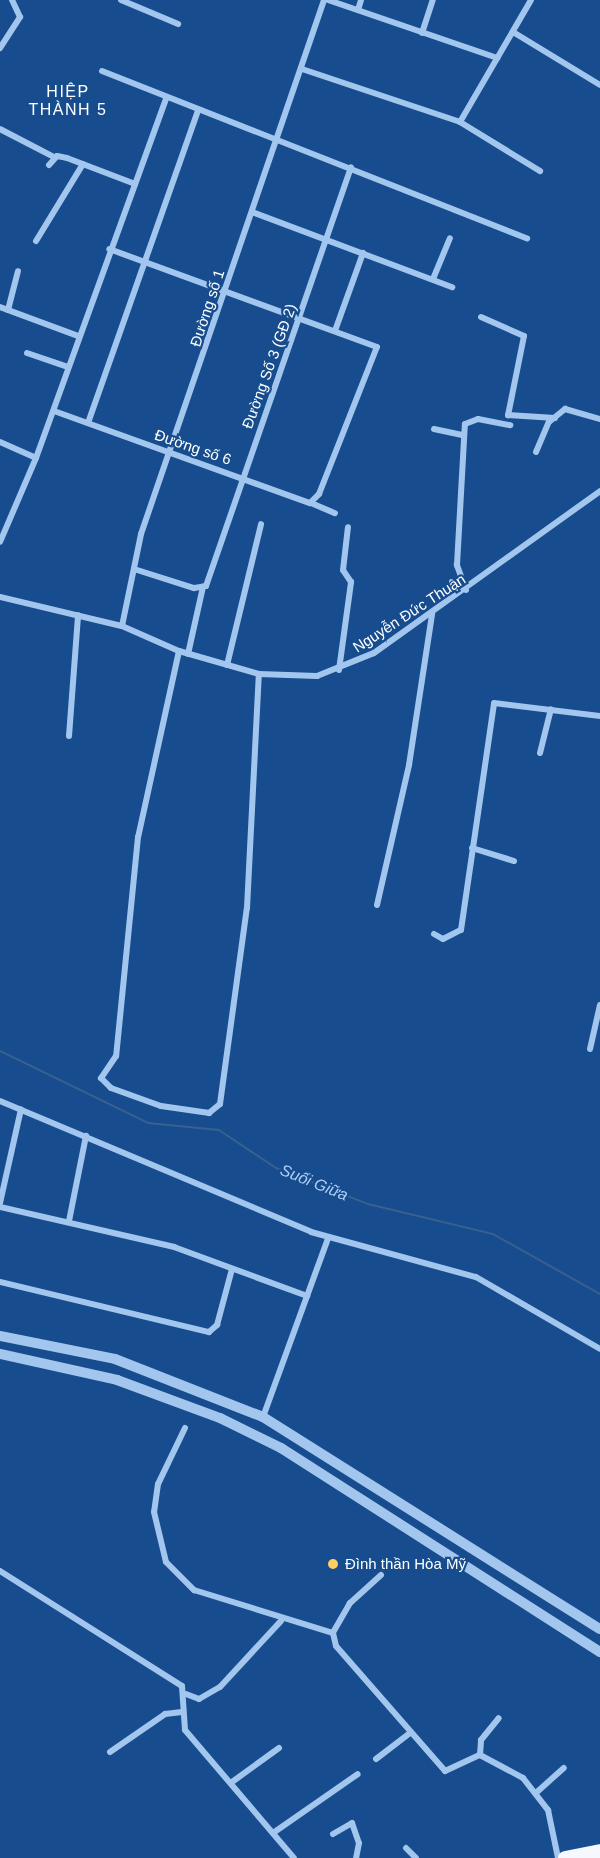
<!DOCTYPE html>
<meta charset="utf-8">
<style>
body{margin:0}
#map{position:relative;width:600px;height:1858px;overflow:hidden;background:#174d8e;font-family:Helvetica,sans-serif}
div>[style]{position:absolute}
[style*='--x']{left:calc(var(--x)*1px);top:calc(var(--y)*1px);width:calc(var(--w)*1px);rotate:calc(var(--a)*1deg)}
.stream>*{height:2px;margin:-1px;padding:0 1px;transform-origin:1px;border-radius:1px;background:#39608f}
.minor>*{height:6px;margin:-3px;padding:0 3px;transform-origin:3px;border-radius:3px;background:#a3c6ef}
.tertiary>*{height:10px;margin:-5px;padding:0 5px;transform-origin:5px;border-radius:5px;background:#a3c6ef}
.trunk>*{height:14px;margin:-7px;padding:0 7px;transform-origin:7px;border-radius:7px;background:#f5f9ff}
.dots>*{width:16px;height:16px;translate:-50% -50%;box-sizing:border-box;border:3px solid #174d8e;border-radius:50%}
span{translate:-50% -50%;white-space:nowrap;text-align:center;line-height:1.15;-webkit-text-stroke:4.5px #174d8e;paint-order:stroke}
.street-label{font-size:15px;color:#fff}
.poi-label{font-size:15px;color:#fff}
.left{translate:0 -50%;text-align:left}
.neighbourhood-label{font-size:16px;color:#fff;letter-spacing:1.5px}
.water-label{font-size:16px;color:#afd0f6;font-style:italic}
</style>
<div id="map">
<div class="stream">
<div style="--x:0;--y:1051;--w:165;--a:25.9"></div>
<div style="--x:148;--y:1123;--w:71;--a:5.6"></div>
<div style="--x:219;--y:1130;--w:69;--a:33.7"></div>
<div style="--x:276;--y:1168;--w:99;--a:21.4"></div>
<div style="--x:368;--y:1204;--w:129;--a:13.5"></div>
<div style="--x:493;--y:1234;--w:123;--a:29.3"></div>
</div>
<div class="minor">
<div style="--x:121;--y:0;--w:62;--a:22.8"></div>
<div style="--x:328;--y:0;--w:179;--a:18.9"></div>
<div style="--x:358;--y:10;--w:10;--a:-73"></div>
<div style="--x:513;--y:32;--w:102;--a:31.3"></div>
<div style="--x:422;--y:33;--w:35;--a:-72"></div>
<div style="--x:0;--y:48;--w:37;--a:-57"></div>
<div style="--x:20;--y:17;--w:19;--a:-115"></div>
<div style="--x:302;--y:69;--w:167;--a:18.5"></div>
<div style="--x:460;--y:122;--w:94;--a:31.5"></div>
<div style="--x:102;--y:71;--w:457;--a:21.5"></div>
<div style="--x:460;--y:122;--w:141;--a:-59.8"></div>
<div style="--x:0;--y:129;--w:61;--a:27.4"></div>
<div style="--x:49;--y:165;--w:12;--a:-48"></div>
<div style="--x:57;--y:156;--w:10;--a:11"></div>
<div style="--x:67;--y:158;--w:73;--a:20.9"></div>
<div style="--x:252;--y:212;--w:214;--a:20.6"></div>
<div style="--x:36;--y:241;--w:90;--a:-58.6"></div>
<div style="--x:433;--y:279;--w:44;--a:-67.5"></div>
<div style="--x:0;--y:307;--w:83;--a:20.4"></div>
<div style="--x:8;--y:310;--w:40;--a:-75.6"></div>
<div style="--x:481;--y:317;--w:47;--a:23.8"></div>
<div style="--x:524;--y:336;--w:81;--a:101.4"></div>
<div style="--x:508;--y:415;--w:47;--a:3.7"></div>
<div style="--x:336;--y:328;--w:80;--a:-70.2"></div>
<div style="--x:27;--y:353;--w:43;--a:18.9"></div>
<div style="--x:54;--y:411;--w:272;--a:19.8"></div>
<div style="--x:310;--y:503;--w:13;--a:-45"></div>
<div style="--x:319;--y:494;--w:158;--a:-68.5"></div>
<div style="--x:377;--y:347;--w:285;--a:-159.9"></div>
<div style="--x:88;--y:423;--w:332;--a:-70.6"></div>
<div style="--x:434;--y:429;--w:30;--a:12"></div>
<div style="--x:0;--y:442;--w:39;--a:24"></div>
<div style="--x:36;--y:458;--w:91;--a:113.2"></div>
<div style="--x:536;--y:452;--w:33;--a:-67"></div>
<div style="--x:549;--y:422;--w:21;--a:-39"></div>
<div style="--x:565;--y:409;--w:36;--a:16"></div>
<div style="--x:36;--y:458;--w:383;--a:-70.1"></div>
<div style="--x:311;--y:503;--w:26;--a:23"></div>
<div style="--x:134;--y:569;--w:63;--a:17.6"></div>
<div style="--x:194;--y:588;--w:12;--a:-9"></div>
<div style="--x:206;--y:586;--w:443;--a:-70.9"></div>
<div style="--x:466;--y:590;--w:27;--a:-110"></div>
<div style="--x:457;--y:565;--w:141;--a:-86.8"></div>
<div style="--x:465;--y:424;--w:14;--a:-21"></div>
<div style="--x:478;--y:419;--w:33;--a:11"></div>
<div style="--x:0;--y:597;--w:125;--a:13.4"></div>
<div style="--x:122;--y:626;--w:62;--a:23.7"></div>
<div style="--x:179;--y:651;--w:83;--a:16"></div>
<div style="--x:259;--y:674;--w:58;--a:2"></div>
<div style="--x:317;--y:676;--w:61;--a:-22"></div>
<div style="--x:374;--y:653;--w:278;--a:-35.6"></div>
<div style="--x:122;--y:626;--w:94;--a:-78.3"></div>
<div style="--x:141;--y:534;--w:564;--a:-71.08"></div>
<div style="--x:179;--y:651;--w:190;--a:102.4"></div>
<div style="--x:138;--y:837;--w:220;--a:95.7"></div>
<div style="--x:116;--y:1056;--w:27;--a:124"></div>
<div style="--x:101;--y:1078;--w:14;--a:45"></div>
<div style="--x:111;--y:1088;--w:53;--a:19.8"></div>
<div style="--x:161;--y:1106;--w:49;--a:8.3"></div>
<div style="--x:209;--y:1113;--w:14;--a:-39"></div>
<div style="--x:220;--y:1104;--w:198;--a:-82.2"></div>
<div style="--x:247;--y:908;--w:234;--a:-87.1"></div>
<div style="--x:188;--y:654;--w:69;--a:-77.4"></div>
<div style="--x:227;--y:665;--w:145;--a:-76.4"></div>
<div style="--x:339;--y:670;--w:89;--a:-82.2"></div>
<div style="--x:351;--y:582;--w:14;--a:-124"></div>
<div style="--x:343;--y:570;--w:43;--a:-83.4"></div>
<div style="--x:69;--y:736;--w:121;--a:-85.7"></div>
<div style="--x:540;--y:753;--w:45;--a:-76"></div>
<div style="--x:472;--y:848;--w:44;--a:17.2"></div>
<div style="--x:377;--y:905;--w:144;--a:-77.1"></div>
<div style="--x:409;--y:765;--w:153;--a:-81.3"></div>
<div style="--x:434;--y:934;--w:10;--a:29"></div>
<div style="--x:443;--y:939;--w:20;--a:-27"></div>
<div style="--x:461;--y:930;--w:229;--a:-81.7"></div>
<div style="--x:494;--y:703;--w:107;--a:7"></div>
<div style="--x:590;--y:1049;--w:45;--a:-77.2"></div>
<div style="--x:0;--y:1101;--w:337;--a:22.8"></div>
<div style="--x:311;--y:1232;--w:171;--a:15.3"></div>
<div style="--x:476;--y:1277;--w:143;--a:30.1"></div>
<div style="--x:0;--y:1203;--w:96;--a:-77.4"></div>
<div style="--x:0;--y:1207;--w:179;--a:12.9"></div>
<div style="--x:174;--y:1247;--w:142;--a:20.2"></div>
<div style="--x:69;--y:1221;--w:87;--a:-78.7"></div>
<div style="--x:0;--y:1282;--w:215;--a:13.5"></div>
<div style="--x:209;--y:1332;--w:11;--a:-41"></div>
<div style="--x:217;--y:1325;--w:58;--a:-75"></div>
<div style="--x:263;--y:1417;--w:190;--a:-70"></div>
<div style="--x:185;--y:1428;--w:62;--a:115.7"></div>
<div style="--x:158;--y:1484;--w:28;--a:98"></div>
<div style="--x:154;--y:1512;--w:51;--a:76.5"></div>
<div style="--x:166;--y:1562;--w:40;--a:45"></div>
<div style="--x:194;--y:1590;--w:145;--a:17.2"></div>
<div style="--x:0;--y:1571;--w:215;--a:32.3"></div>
<div style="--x:182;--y:1686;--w:44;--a:86.1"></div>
<div style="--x:185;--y:1730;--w:168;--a:49.6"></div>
<div style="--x:381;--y:1575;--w:42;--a:137.9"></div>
<div style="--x:350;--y:1603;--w:34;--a:120"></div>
<div style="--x:333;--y:1633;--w:13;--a:77"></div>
<div style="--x:336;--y:1646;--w:166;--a:48.9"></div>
<div style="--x:445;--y:1771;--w:38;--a:-25"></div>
<div style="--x:480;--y:1755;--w:49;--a:28.1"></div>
<div style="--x:523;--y:1778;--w:41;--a:52"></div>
<div style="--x:548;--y:1810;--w:49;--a:78.2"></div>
<div style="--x:186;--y:1694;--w:14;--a:21"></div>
<div style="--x:199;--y:1699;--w:24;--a:-30"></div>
<div style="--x:220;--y:1687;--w:90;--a:-47.3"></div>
<div style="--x:110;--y:1752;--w:67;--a:-34.6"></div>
<div style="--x:165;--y:1714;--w:17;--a:-7"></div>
<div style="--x:480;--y:1755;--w:15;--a:-86"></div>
<div style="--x:481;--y:1740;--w:28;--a:-51"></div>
<div style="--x:376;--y:1759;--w:43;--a:-37.4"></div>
<div style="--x:232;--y:1782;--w:58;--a:-35.9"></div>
<div style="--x:537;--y:1792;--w:36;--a:-42"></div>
<div style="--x:273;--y:1833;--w:103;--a:-34.8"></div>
<div style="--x:333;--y:1834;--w:22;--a:-30"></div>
<div style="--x:352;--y:1823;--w:21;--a:71"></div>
<div style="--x:359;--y:1843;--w:15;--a:101"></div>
<div style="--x:406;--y:1848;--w:14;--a:45"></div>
</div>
<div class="tertiary">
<div style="--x:0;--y:1336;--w:117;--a:11.3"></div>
<div style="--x:115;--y:1359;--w:159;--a:21.4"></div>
<div style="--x:263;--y:1417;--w:398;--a:32.2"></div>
<div style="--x:0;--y:1354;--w:120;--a:12.5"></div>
<div style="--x:117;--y:1380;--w:110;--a:20.3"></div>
<div style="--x:220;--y:1418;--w:68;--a:26.2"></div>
<div style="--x:281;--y:1448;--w:379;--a:32.6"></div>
</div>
<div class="trunk">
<div style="--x:565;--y:1858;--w:36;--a:-11"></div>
</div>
<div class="dots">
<div style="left:333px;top:1564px;background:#ffcf61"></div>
</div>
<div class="street-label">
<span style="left:207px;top:308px;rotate:-72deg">Đường số 1</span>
<span style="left:269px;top:366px;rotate:-70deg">Đường Số 3 (GĐ 2)</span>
<span style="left:193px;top:447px;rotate:19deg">Đường số 6</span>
<span style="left:409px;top:613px;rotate:-33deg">Nguyễn Đức Thuận</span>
</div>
<div class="poi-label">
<span class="left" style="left:345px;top:1564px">Đình thần Hòa Mỹ</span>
</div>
<div class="neighbourhood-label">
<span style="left:68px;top:101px">HIỆP<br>THÀNH 5</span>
</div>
<div class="water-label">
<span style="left:314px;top:1183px;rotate:22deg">Suối Giữa</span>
</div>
</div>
